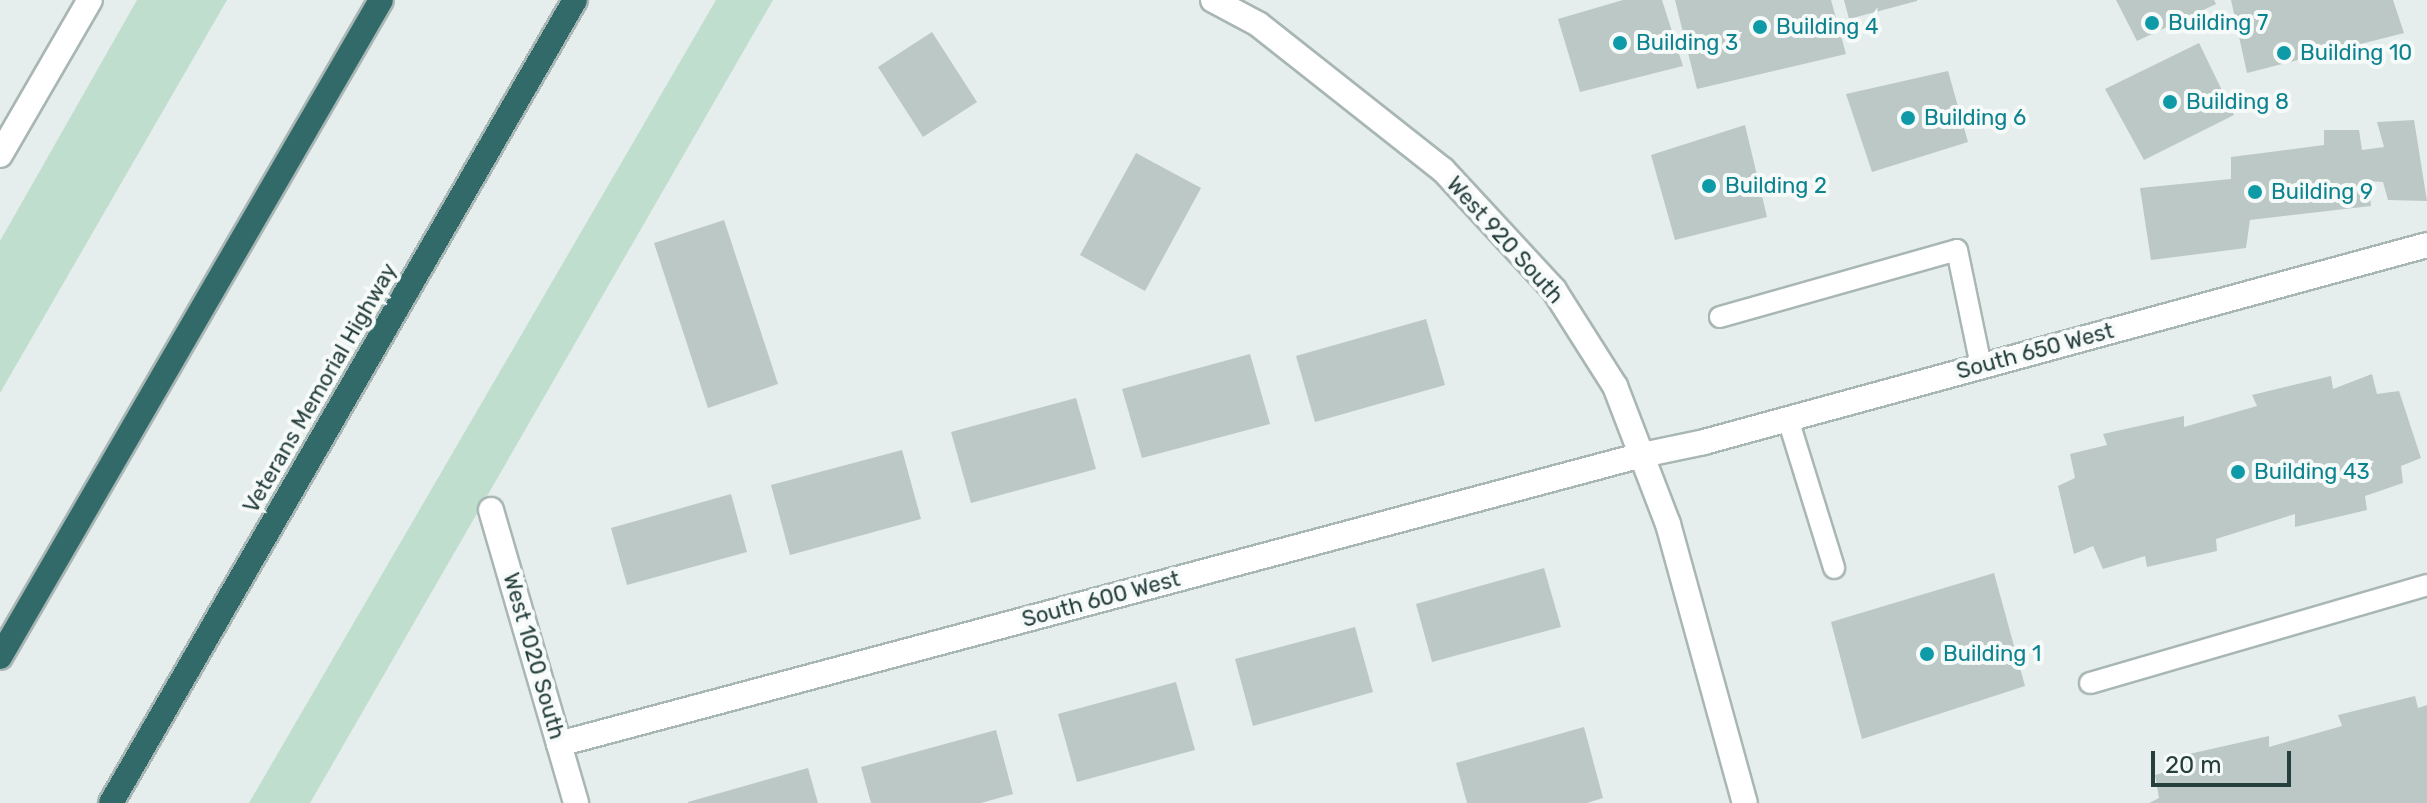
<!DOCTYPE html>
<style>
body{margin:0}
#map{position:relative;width:2427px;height:803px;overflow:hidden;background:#e5eeec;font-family:Rubik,sans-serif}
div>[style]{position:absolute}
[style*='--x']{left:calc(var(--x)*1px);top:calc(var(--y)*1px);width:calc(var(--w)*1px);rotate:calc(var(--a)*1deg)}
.green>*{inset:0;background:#bfdecd}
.building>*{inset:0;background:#bbc8c5}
.roads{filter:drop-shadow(2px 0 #a8b6b4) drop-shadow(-2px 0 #a8b6b4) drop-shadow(0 2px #a8b6b4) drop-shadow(0 -2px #a8b6b4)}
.lane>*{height:20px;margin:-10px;padding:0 10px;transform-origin:10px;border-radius:10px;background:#fff}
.street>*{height:24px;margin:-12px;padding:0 12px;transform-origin:12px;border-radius:12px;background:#fff}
.secondary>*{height:24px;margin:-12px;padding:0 12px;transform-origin:12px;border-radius:12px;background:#fff}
.highway>*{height:24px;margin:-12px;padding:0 12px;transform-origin:12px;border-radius:12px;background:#326a6a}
.dots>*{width:22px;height:22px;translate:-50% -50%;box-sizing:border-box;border:4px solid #f6faf9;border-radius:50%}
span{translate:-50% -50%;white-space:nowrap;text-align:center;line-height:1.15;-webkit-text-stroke:8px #f6faf9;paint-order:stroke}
.culture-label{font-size:22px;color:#0d838f}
.left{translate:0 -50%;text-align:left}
.street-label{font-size:22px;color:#253f3d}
.scale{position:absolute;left:2151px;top:751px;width:140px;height:36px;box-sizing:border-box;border:4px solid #253f3d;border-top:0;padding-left:10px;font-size:24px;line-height:28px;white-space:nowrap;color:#253f3d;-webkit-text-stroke:6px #f6faf9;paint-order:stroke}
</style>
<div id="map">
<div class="green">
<div style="clip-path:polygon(137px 0,227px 0,0 393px,0 241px)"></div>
<div style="clip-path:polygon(716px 0,773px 0,310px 803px,249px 803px)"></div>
</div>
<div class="building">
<div style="clip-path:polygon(1623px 0,1662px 0,1683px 66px,1580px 92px,1558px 19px)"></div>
<div style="clip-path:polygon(1675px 0,1831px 0,1846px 54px,1697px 89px)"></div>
<div style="clip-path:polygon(1844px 0,1917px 0,1917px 1px,1849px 19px)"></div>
<div style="clip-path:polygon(2116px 0,2214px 0,2216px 4px,2137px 41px)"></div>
<div style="clip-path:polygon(2231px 0,2393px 0,2404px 33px,2247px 73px)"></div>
<div style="clip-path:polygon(932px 32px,977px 102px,923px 137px,878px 67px)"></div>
<div style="clip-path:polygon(2199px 43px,2234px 115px,2144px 160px,2105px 89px)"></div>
<div style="clip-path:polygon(1948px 71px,1968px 142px,1872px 172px,1846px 94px)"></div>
<div style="clip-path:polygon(2414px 120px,2427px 201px,2388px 200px,2383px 182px,2368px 181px,2371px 206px,2250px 220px,2246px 248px,2151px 260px,2140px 188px,2231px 179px,2231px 157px,2324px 145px,2324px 130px,2359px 130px,2362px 150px,2384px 147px,2377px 122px)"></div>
<div style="clip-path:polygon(1745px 125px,1767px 217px,1675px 240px,1651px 155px)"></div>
<div style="clip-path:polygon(1136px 153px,1201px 188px,1145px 291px,1080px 255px)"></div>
<div style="clip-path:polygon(724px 220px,778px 384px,708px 408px,654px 243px)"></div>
<div style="clip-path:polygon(1426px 319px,1445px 385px,1315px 422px,1296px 356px)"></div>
<div style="clip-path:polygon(1250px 354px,1270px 424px,1142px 458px,1122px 389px)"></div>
<div style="clip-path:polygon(2372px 374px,2377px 394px,2399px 391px,2421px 458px,2401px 466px,2403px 483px,2365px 496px,2367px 510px,2295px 527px,2295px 514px,2216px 539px,2217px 551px,2147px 567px,2145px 556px,2103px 569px,2093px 546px,2074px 554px,2058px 486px,2075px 478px,2070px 454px,2107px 445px,2103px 434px,2184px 416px,2184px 427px,2257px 406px,2252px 395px,2331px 376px,2333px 389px)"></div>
<div style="clip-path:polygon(1076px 398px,1096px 469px,971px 503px,951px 432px)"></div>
<div style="clip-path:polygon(902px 450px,921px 519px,790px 555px,771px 485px)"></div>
<div style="clip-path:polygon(731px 494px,747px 552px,627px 585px,611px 528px)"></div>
<div style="clip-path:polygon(1544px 568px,1561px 627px,1432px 662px,1416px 604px)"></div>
<div style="clip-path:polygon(1994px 573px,2025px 686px,1862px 739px,1831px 622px)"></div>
<div style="clip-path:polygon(1355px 627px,1373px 692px,1253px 726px,1235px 659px)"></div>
<div style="clip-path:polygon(1176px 682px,1195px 750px,1077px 782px,1058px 714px)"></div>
<div style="clip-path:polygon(2415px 696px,2418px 708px,2427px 705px,2427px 803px,2149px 803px,2159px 798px,2155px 775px,2192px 765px,2189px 754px,2269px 736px,2269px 747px,2342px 726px,2338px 715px)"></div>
<div style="clip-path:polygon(1584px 727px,1603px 798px,1587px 803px,1467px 803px,1456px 763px)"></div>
<div style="clip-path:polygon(996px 730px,1013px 794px,981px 803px,871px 803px,861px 767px)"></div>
<div style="clip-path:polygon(808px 768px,818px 803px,688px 803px,688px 802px)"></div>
</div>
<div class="roads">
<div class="lane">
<div style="--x:1720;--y:317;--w:246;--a:-15.8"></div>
<div style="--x:1957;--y:250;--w:118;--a:78.3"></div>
<div style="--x:1788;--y:419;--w:156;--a:72.8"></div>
<div style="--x:2090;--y:683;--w:351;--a:-16.2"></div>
</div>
<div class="street">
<div style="--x:0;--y:155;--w:179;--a:-59.9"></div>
<div style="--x:491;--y:510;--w:305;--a:73.8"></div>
<div style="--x:559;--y:744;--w:1121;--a:-14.94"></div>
<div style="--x:1642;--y:455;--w:63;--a:-11.8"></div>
<div style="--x:1704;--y:442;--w:749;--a:-15.24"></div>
</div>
<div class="secondary">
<div style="--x:1213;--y:0;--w:51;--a:28.1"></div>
<div style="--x:1258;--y:24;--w:236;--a:38.3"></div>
<div style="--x:1443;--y:170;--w:163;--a:47.2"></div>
<div style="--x:1554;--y:290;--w:114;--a:57.6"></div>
<div style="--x:1615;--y:386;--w:148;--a:69"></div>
<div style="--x:1668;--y:524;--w:289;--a:74.6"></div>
</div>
<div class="highway">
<div style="--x:0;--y:657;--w:759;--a:-59.89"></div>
<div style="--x:111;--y:803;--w:927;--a:-59.98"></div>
</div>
</div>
<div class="dots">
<div style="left:2152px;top:23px;background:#0f9aa8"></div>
<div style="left:1760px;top:27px;background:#0f9aa8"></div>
<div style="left:1620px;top:43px;background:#0f9aa8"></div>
<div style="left:2284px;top:53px;background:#0f9aa8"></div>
<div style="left:2170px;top:102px;background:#0f9aa8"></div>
<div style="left:1908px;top:118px;background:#0f9aa8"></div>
<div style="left:1709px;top:186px;background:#0f9aa8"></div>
<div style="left:2255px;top:192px;background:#0f9aa8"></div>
<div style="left:2238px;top:472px;background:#0f9aa8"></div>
<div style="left:1927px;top:654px;background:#0f9aa8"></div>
</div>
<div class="culture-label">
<span class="left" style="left:2168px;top:23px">Building 7</span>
<span class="left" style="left:1776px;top:27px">Building 4</span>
<span class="left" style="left:1636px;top:43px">Building 3</span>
<span class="left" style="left:2300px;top:53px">Building 10</span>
<span class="left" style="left:2186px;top:102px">Building 8</span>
<span class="left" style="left:1924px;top:118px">Building 6</span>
<span class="left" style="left:1725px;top:186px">Building 2</span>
<span class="left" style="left:2271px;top:192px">Building 9</span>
<span class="left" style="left:2254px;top:472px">Building 43</span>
<span class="left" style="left:1943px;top:654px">Building 1</span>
</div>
<div class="street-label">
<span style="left:1505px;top:240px;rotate:48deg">West 920 South</span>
<span style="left:2035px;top:351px;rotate:-15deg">South 650 West</span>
<span style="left:320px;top:388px;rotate:-60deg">Veterans Memorial Highway</span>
<span style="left:1101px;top:599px;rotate:-15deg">South 600 West</span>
<span style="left:534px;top:656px;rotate:74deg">West 1020 South</span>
</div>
<div class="scale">20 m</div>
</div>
